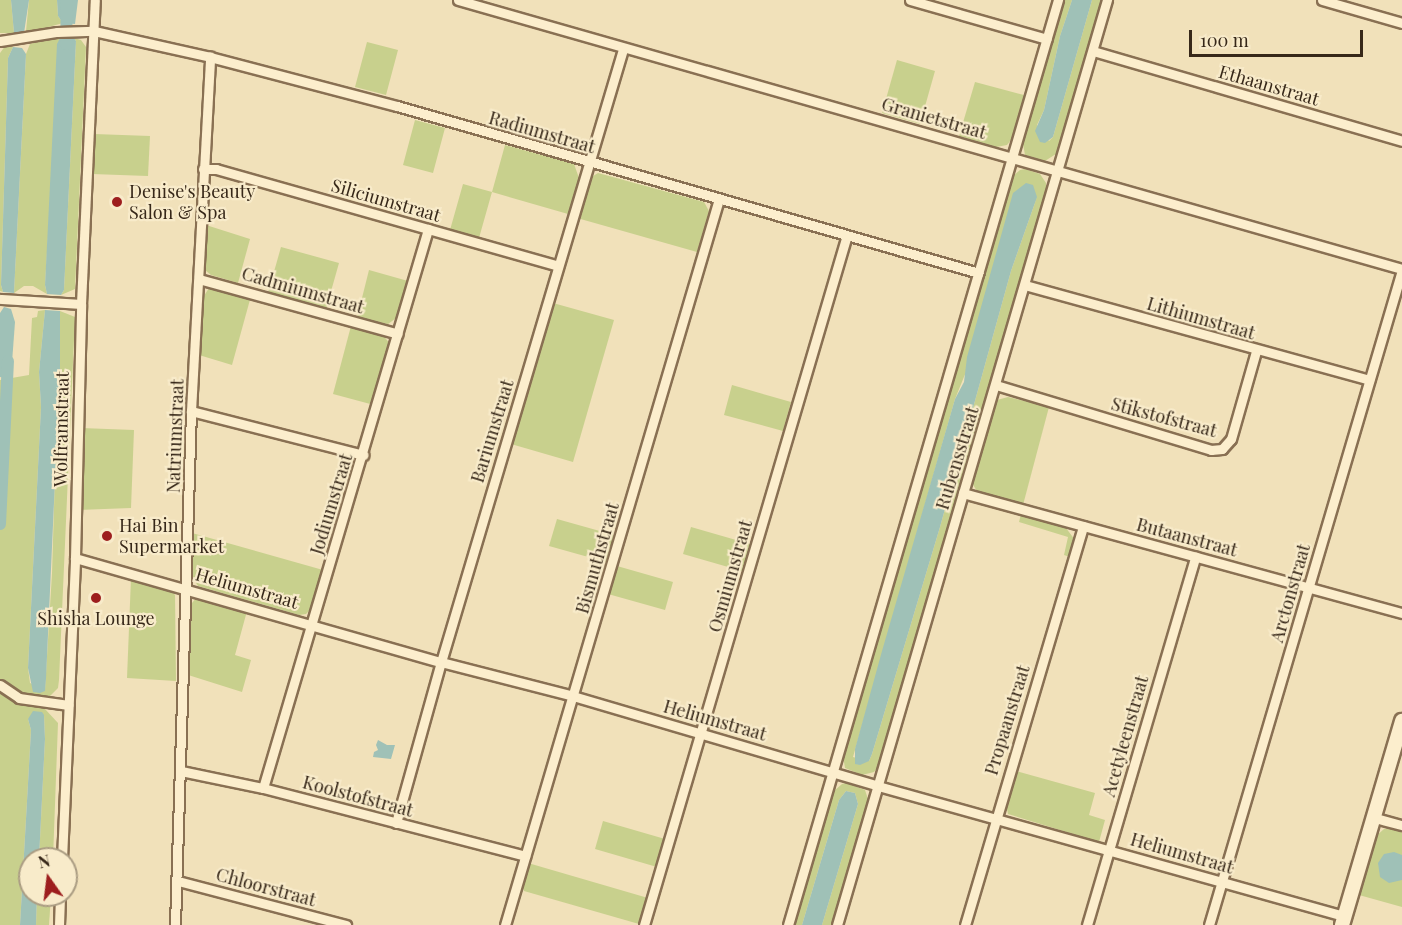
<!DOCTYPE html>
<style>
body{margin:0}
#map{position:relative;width:1402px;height:925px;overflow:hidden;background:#f1e1ba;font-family:"Playfair Display",serif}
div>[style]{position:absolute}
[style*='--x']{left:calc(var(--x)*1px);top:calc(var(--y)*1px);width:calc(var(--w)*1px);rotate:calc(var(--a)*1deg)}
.green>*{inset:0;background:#c8d08d}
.water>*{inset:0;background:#9fc1b7}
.canal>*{height:12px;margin:-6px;padding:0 6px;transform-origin:6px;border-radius:6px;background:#9fc1b7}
.roads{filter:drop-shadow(2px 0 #897053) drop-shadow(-2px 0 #897053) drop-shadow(0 2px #897053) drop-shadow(0 -2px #897053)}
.street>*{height:9px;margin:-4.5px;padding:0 4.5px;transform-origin:4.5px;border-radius:4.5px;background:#fceecd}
.secondary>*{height:14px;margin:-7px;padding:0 7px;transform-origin:7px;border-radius:7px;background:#fceecd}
.dots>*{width:16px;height:16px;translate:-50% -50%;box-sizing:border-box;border:3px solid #f8ebca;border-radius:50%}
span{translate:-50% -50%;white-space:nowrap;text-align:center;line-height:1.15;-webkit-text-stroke:4.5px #f8ebca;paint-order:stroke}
.street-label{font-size:18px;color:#372819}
.poi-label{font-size:18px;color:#372819}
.left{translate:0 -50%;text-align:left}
.north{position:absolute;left:18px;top:847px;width:60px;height:60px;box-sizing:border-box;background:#f8ebca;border:2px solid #ab9d83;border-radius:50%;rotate:346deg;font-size:16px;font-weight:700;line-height:24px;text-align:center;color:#372819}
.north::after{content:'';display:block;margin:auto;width:21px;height:27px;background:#9d1e1e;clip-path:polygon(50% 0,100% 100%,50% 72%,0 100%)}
.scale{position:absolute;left:1189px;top:30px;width:174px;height:27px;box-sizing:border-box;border:3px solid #372819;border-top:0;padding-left:8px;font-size:18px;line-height:21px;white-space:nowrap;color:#372819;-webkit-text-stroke:4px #f8ebca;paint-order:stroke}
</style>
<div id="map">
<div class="green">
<div style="clip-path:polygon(0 0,11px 0,14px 33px,0 33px)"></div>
<div style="clip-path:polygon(29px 0,57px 0,58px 16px,63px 23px,34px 31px,26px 31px)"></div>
<div style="clip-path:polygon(1065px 0,1072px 0,1060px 36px,1044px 110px,1037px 125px,1049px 141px,1053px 137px,1092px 0,1103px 0,1059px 152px,1045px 161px,1025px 155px,1023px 144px)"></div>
<div style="clip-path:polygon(59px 36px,65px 37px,60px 38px,45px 285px,47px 294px,33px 286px,24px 286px,14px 293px,26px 54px,30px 44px)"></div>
<div style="clip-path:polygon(74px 38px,81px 40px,86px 47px,75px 289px,61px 295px,64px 290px,76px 41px)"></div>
<div style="clip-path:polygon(367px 42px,398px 50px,386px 95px,355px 87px)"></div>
<div style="clip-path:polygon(6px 45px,13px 47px,8px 58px,1px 285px,3px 292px,0 291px,0 53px)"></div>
<div style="clip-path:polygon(897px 60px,935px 71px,920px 124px,882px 113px)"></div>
<div style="clip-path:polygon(975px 82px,1024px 95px,1011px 140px,1007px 145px,996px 147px,959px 136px)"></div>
<div style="clip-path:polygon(415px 120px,445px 128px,433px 173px,403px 165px)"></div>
<div style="clip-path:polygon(94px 134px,150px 136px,148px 176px,92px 174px)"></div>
<div style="clip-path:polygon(505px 145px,574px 164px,579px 178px,568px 214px,492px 192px,479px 238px,450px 230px,463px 184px,492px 192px)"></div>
<div style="clip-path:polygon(evenodd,1025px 169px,1040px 174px,1046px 183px,1046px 192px,878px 767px,874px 772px,862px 775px,845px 768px,843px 756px,1013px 176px,1020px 170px,1025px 169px,1037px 197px,1011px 271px,940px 527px,872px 754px,869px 761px,853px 757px,955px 399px,1037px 197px)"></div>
<div style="clip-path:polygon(598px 173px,704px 202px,709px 211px,697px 252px,577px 218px,590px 178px)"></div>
<div style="clip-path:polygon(206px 225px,250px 239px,238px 283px,211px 275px,205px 270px)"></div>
<div style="clip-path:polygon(281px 247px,339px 263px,326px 309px,268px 293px)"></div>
<div style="clip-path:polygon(369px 270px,408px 281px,399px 316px,388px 324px,357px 318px)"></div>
<div style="clip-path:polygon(215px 287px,251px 296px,232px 365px,199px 355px,202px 299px,209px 288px)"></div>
<div style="clip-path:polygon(553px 303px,614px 320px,573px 462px,511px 444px)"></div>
<div style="clip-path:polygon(45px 310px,39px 372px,41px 407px,28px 668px,30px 683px,45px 690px,52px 573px,60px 311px,75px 317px,59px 680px,58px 688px,48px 698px,29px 696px,0 680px,0 380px,29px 375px,32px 318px,37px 317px,38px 311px)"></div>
<div style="clip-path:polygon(351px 326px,383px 335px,390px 344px,374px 405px,333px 394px)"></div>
<div style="clip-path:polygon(732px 385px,791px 402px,783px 431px,724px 415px)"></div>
<div style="clip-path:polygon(1008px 397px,1049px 407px,1023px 505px,978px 493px,972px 483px,994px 406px,997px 400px)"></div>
<div style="clip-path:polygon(81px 428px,134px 430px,131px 508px,78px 510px)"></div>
<div style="clip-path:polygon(1021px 514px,1066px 528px,1075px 540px,1070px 557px,1064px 555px,1068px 537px,1019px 522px)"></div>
<div style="clip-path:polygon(557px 519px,614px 535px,606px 562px,549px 546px)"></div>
<div style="clip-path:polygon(691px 527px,750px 544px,742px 571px,683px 554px)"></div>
<div style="clip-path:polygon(192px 533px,323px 570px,312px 608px,306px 614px,299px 615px,198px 586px,190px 573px)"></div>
<div style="clip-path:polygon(617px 566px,673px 582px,665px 610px,608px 594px)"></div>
<div style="clip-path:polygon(131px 578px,171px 590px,175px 595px,176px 681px,127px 678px)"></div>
<div style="clip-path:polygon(197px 597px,247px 611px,235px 655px,251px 660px,242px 692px,185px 674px,187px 609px)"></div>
<div style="clip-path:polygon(0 690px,23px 702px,45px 709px,58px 723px,53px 859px,39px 859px,45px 739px,44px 715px,28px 719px,31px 730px,20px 925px,0 925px)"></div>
<div style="clip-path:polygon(1016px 771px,1095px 793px,1089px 815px,1105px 820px,1099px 842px,1008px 814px,1006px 804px)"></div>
<div style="clip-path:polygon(847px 783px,865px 790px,868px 799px,831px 925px,822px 925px,858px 804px,855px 793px,846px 791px,839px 800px,802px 925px,793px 925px,834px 791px,842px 784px)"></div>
<div style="clip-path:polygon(603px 821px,665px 839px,657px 867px,595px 849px)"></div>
<div style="clip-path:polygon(1390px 828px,1402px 832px,1402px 907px,1359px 895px,1375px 837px,1384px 829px)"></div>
<div style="clip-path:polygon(528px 863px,648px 898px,639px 924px,524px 891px,522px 883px)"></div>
<div style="clip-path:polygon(37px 895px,51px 895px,49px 925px,36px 925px)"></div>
</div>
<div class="water">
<div style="clip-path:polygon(11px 0,29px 0,24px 33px,14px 33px)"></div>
<div style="clip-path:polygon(57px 0,78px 0,75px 24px,63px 23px,58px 16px)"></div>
<div style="clip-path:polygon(1072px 0,1092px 0,1053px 137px,1045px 143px,1040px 142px,1035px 131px,1044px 110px,1060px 36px)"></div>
<div style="clip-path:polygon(65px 37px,74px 38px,76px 41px,64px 290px,61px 295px,47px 294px,45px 285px,57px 44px,60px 38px)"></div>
<div style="clip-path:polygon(13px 47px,22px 48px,26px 54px,14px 293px,3px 292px,1px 285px,8px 58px)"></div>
<div style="clip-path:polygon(1026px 183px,1033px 185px,1037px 197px,1011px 271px,940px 527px,872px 754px,869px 761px,860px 765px,855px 764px,855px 749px,882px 651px,955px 399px,964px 382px,967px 357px,1013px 193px)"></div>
<div style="clip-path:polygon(4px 307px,11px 309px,15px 322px,11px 376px,5px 378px,0 377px,0 313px)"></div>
<div style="clip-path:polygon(45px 310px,60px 311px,60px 371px,46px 679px,45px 691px,40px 693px,33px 692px,28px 668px,41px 407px,39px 372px)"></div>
<div style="clip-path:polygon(33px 711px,42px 712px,44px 715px,45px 739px,39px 859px,30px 859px,30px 895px,37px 895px,36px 925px,20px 925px,31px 730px,28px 719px)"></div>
<div style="clip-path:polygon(378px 740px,387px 745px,395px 745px,391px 759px,373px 757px,374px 752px,378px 750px,376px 745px)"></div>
<div style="clip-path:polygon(846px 791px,855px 793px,858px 804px,822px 925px,802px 925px,839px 800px)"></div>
<div style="clip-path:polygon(1394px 852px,1402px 855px,1402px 880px,1389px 883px,1380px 877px,1378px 863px,1384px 854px)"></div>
</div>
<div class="canal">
<div style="--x:66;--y:44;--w:44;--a:-88.7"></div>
<div style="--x:0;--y:524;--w:163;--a:-87.2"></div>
</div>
<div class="roads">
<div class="street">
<div style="--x:458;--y:0;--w:982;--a:15.91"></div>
<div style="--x:910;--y:0;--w:142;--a:15.9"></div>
<div style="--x:1322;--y:0;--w:83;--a:16"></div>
<div style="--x:0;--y:41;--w:58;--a:-9"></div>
<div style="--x:57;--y:32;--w:37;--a:-2"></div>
<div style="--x:94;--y:31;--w:119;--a:12.6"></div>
<div style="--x:210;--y:57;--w:193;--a:14.7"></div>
<div style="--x:397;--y:106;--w:605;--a:16.01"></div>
<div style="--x:1093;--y:51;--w:322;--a:16.2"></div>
<div style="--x:203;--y:169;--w:13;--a:0"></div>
<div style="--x:216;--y:169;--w:355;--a:15.8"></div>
<div style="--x:199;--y:279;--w:206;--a:15.4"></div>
<div style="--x:1025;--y:285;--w:357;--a:15.4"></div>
<div style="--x:0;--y:299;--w:81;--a:3.5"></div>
<div style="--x:996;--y:385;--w:225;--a:16.8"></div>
<div style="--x:1211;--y:450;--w:11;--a:-5"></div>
<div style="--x:1222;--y:449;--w:13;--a:-48"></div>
<div style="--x:1231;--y:439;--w:91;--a:-74.1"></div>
<div style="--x:191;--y:411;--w:178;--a:14.3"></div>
<div style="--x:963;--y:493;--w:455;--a:15.3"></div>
<div style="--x:75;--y:558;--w:380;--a:15.9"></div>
<div style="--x:441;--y:662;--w:136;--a:14.4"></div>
<div style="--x:573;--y:696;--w:318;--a:16.4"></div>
<div style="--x:878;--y:786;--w:485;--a:15.6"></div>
<div style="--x:0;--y:685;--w:23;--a:34"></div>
<div style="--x:19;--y:698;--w:50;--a:8"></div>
<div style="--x:181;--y:771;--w:84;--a:11.7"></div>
<div style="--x:263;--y:788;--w:271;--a:14.5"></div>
<div style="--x:263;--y:788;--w:583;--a:-73.55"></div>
<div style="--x:1375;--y:818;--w:28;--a:15"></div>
<div style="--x:396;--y:823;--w:167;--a:-74.4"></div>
<div style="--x:441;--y:662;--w:639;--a:-73.46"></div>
<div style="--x:62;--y:859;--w:301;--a:-87.5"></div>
<div style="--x:75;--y:558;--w:254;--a:-88.6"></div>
<div style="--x:81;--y:304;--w:304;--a:-87.4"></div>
<div style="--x:178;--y:881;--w:174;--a:14.7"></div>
<div style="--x:59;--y:925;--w:30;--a:-88"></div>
<div style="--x:175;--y:925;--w:514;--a:-88.22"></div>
<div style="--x:191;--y:411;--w:355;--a:-86.9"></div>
<div style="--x:505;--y:925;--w:757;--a:-73.58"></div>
<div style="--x:644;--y:925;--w:719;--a:-73.61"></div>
<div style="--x:788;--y:925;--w:964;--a:-73.73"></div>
<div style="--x:837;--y:925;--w:964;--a:-73.73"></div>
<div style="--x:965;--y:925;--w:416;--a:-73.5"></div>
<div style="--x:1087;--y:925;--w:384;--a:-73.6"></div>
<div style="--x:1209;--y:925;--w:683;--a:-73.58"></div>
</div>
<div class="secondary">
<div style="--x:1342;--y:925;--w:213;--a:-73.6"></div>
</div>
</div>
<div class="dots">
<div style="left:117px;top:202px;background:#9d1e1e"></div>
<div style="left:107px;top:536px;background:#9d1e1e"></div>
<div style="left:96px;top:598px;background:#9d1e1e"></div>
</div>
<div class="street-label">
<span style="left:1269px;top:85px;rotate:16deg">Ethaanstraat</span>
<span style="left:934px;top:118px;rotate:16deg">Granietstraat</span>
<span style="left:542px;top:132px;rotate:16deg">Radiumstraat</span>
<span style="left:386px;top:200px;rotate:16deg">Siliciumstraat</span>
<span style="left:303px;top:290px;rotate:16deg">Cadmiumstraat</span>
<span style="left:1201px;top:318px;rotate:16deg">Lithiumstraat</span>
<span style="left:1164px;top:417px;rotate:15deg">Stikstofstraat</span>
<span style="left:61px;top:429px;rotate:-89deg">Wolframstraat</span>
<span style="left:492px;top:431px;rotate:-73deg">Bariumstraat</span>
<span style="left:175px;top:436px;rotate:-88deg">Natriumstraat</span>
<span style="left:957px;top:458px;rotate:-73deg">Rubensstraat</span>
<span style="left:331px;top:504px;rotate:-73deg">Jodiumstraat</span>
<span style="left:1187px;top:537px;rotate:15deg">Butaanstraat</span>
<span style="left:597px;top:558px;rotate:-74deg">Bismuthstraat</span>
<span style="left:730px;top:576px;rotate:-74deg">Osmiumstraat</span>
<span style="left:247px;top:588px;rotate:16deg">Heliumstraat</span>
<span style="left:1290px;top:593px;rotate:-74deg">Arctonstraat</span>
<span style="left:715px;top:720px;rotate:16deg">Heliumstraat</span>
<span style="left:1007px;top:720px;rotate:-73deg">Propaanstraat</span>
<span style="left:1125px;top:736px;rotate:-74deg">Acetyleenstraat</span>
<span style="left:358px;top:796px;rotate:15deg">Koolstofstraat</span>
<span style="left:1182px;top:853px;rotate:16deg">Heliumstraat</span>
<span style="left:266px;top:887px;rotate:15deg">Chloorstraat</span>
</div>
<div class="poi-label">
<span class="left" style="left:129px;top:202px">Denise's Beauty<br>Salon &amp; Spa</span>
<span class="left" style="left:119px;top:536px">Hai Bin<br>Supermarket</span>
<span style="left:96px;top:618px">Shisha Lounge</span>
</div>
<div class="north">N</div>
<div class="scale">100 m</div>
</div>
